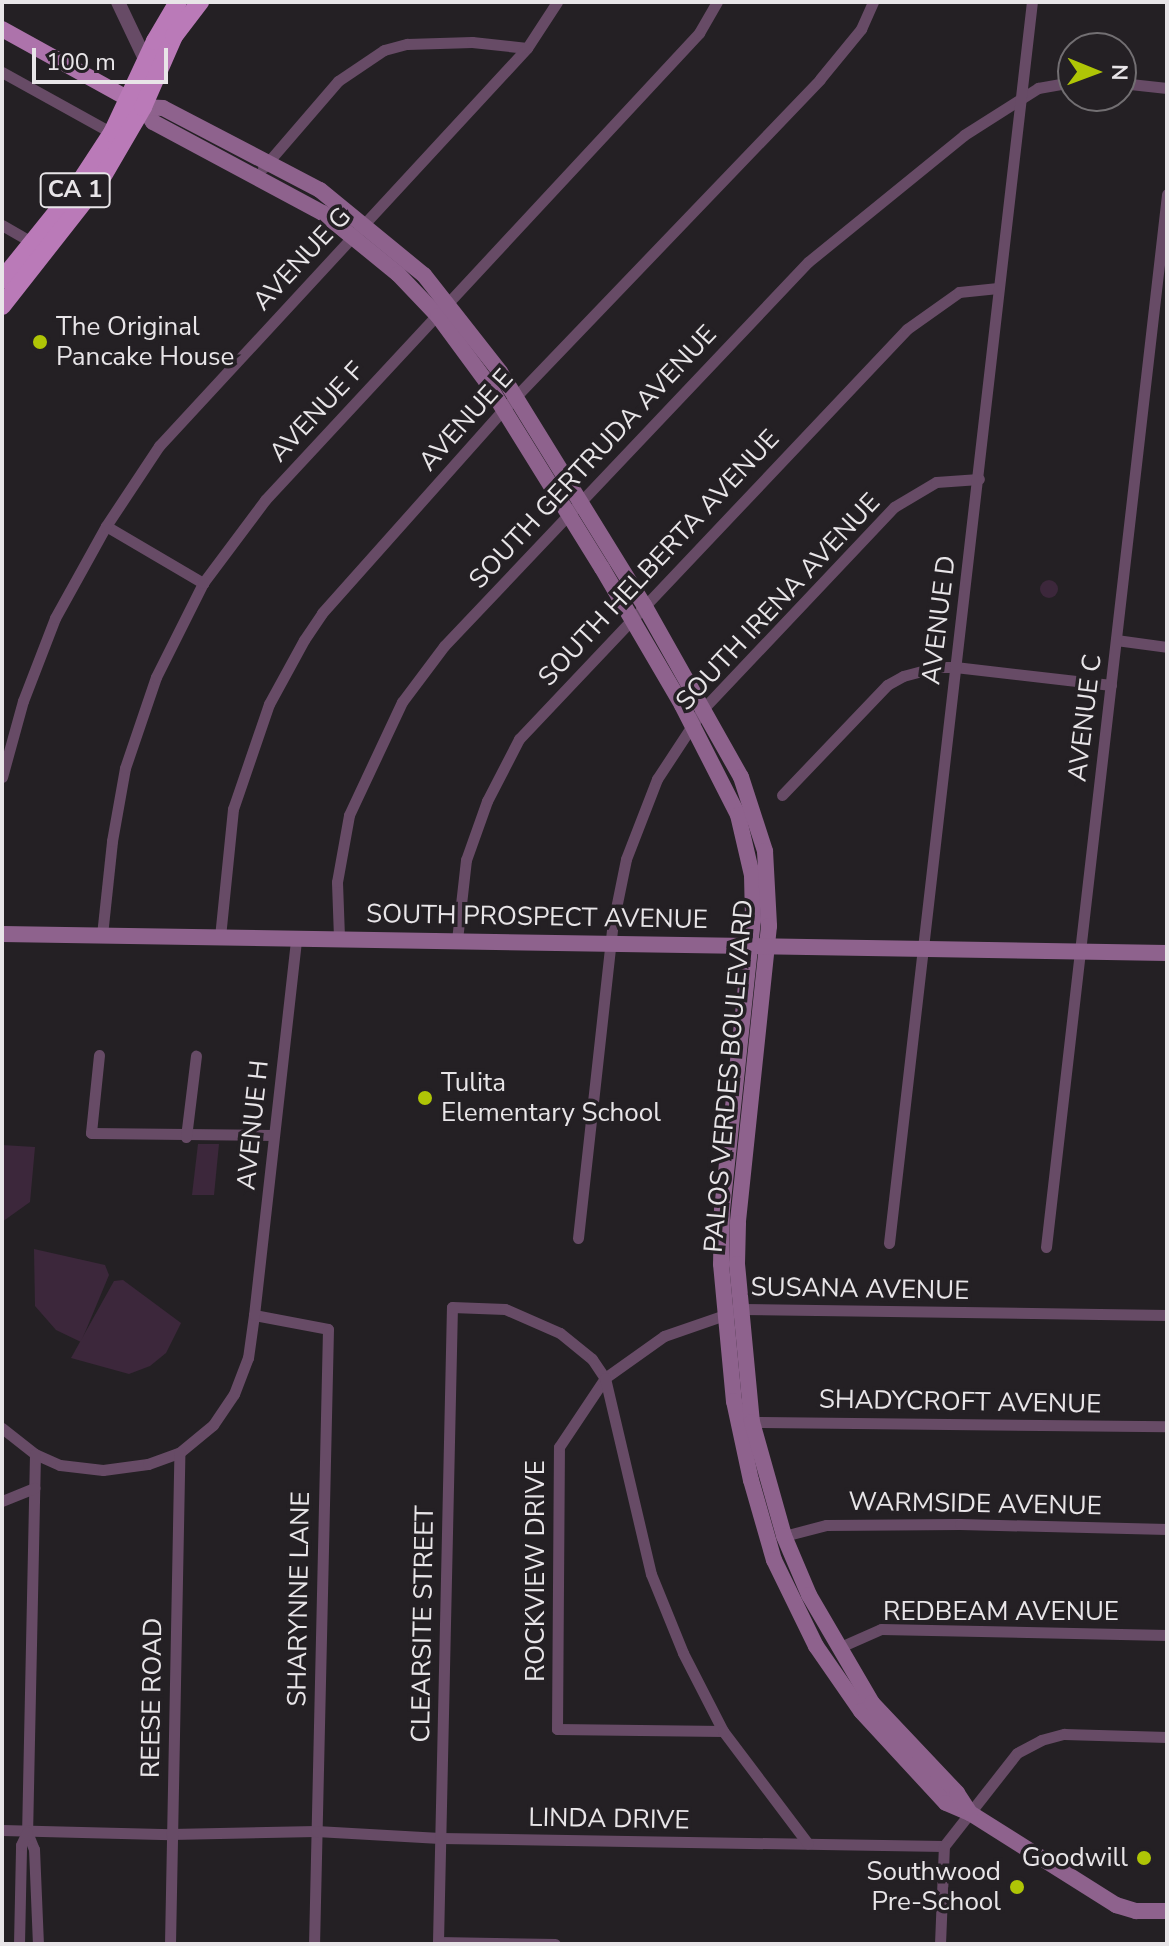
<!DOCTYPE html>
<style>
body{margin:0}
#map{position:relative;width:1169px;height:1946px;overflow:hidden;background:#242024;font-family:"Nunito Sans",sans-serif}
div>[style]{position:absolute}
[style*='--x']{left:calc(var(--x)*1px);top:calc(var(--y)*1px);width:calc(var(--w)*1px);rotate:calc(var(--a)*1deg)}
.green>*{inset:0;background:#3c273b}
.round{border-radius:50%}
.minor>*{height:11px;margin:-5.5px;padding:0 5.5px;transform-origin:5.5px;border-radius:5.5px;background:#674b66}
.tertiary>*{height:14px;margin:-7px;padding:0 7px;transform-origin:7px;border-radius:7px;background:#674b66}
.secondary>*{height:16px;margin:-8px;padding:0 8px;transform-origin:8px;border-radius:8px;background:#8e628d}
.primary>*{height:16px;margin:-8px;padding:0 8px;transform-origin:8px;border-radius:8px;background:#ad73ab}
.trunk>*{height:18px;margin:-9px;padding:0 9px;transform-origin:9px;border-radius:9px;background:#ba7ab8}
.dots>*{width:22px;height:22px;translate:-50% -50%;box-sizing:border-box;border:4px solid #242024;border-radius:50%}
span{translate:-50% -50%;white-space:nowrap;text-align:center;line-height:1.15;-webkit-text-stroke:7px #242024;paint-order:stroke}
.shield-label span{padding:2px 6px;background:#242024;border:2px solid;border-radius:6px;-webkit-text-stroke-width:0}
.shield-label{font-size:24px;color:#e8e5e8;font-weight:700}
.street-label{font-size:26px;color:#e8e5e8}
.poi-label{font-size:26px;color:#e8e5e8}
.left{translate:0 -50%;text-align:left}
.right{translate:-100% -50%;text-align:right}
.frame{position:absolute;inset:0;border:4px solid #e8e5e8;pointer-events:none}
.north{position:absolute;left:1057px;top:32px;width:80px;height:80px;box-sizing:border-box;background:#242024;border:2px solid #726f72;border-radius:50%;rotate:91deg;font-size:22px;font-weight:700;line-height:32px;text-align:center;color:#e8e5e8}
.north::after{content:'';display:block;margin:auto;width:28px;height:36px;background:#afc506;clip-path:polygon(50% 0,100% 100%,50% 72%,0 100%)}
.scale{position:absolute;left:32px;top:48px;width:136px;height:36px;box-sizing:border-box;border:4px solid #e8e5e8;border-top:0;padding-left:10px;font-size:24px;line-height:28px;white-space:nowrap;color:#e8e5e8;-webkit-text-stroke:6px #242024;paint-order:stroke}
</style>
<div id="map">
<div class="green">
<div class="round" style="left:1040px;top:580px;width:18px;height:18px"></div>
<div style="clip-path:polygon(198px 1144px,219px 1144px,214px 1195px,192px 1195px)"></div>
<div style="clip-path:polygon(2px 1145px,35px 1147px,30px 1202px,2px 1222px)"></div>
<div style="clip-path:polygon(34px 1249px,105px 1265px,109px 1275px,81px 1342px,56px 1330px,35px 1306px)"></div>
<div style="clip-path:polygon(123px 1280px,181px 1323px,166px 1353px,150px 1366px,129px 1374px,71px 1358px,114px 1281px)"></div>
</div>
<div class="minor">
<div style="--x:2;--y:72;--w:126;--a:29"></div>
<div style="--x:1121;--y:83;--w:46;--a:6.2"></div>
<div style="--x:263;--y:168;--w:115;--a:-49.2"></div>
<div style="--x:338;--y:81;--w:55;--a:-34"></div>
<div style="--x:384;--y:50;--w:24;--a:-15"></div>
<div style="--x:407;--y:44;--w:65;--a:-1.8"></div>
<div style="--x:472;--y:42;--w:55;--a:6.2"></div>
<div style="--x:2;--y:225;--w:38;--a:30"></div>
<div style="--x:106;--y:526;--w:113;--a:30.4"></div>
<div style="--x:1116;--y:640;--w:51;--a:7.8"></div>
<div style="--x:2;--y:777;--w:79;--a:-74.6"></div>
<div style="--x:23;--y:701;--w:89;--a:-68.9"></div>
<div style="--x:55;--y:618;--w:105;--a:-61"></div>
<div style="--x:106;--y:526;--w:96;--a:-56.5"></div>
<div style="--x:159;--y:446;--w:542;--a:-47.24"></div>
<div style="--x:527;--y:48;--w:55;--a:-56.9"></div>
<div style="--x:782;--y:795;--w:152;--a:-46.3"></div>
<div style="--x:887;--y:685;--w:18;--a:-29"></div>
<div style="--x:903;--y:676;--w:34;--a:-15"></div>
<div style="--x:936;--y:667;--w:19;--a:0"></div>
<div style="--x:955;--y:667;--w:157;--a:6.6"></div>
<div style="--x:102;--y:935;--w:95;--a:-83.9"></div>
<div style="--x:112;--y:841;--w:74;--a:-79.9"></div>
<div style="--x:125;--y:768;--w:96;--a:-71.2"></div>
<div style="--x:156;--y:677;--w:105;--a:-63.4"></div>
<div style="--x:203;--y:583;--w:104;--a:-53.2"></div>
<div style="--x:265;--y:500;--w:638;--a:-47.1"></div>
<div style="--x:699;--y:33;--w:36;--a:-60"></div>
<div style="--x:220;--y:937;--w:129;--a:-84.2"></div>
<div style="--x:233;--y:809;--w:111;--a:-71.1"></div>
<div style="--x:269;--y:704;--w:73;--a:-61.3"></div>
<div style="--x:304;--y:640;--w:32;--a:-56"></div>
<div style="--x:322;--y:613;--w:272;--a:-48.3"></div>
<div style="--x:503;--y:410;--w:458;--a:-46.2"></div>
<div style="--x:820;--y:79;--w:65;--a:-50.6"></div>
<div style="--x:861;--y:29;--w:30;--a:-66"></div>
<div style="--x:339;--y:937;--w:55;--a:-92.1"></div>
<div style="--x:337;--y:882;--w:68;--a:-79.8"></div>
<div style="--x:349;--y:815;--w:125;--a:-64.9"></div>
<div style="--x:402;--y:702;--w:70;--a:-53.1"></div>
<div style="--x:444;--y:646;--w:529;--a:-46.53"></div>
<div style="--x:808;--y:262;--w:201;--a:-39.1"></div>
<div style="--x:964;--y:135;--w:88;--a:-32.4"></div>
<div style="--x:1038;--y:88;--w:36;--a:-10"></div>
<div style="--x:457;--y:940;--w:81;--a:-83.6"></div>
<div style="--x:466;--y:860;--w:63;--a:-70.4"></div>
<div style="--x:487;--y:801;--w:70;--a:-62.7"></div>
<div style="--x:519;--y:739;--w:564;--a:-46.58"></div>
<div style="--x:907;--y:329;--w:64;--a:-35.4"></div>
<div style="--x:959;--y:292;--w:39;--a:-6"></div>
<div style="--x:99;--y:1055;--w:78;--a:95.9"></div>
<div style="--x:91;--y:1133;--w:182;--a:0.6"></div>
<div style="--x:186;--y:1137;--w:82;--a:-83"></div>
<div style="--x:578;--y:1238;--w:317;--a:-83.7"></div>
<div style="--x:613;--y:923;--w:65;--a:-78.5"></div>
<div style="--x:626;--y:859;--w:86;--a:-68.8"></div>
<div style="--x:657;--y:779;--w:84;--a:-56.7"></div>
<div style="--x:703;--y:709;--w:278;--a:-46.6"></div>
<div style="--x:894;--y:507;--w:49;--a:-30.8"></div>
<div style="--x:936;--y:482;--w:43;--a:-4"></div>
<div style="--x:889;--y:1243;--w:1249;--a:-83.43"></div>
<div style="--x:1046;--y:1247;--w:1060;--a:-83.44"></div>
<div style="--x:254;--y:1315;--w:75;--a:10.7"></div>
<div style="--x:328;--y:1329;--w:615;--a:91.3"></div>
<div style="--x:752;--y:1422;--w:415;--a:0.6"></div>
<div style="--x:2;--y:1428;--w:42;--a:38.2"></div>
<div style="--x:35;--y:1454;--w:27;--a:24"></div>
<div style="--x:60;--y:1465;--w:43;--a:6.6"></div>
<div style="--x:103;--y:1470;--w:45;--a:-7.6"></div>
<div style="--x:148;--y:1464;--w:33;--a:-20"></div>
<div style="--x:179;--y:1453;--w:44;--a:-39.5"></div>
<div style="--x:213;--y:1425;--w:37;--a:-56"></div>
<div style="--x:234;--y:1394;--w:39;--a:-69"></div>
<div style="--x:248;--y:1358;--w:43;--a:-82.1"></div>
<div style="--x:254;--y:1315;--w:378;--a:-83.6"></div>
<div style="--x:35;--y:1454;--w:378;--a:91.2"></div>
<div style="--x:27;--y:1832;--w:18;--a:68"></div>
<div style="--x:34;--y:1849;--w:95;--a:87.6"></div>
<div style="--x:2;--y:1501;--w:35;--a:-22"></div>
<div style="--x:784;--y:1536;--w:43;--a:-14.7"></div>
<div style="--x:826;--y:1525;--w:134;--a:-0.4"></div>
<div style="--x:960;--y:1524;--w:207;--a:1.4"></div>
<div style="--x:838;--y:1648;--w:47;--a:-23.8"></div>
<div style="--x:881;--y:1629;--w:286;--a:1.2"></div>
<div style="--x:723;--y:1731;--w:166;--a:-179.3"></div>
<div style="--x:557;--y:1729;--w:282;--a:-89.6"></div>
<div style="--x:559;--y:1447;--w:83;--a:-56.3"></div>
<div style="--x:605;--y:1378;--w:72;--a:-35.4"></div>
<div style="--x:664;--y:1336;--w:83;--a:-19.1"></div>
<div style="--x:742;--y:1309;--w:425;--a:0.8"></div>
<div style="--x:2;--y:1830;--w:169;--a:1.4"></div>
<div style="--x:171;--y:1834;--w:145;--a:-1.2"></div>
<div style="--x:316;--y:1831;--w:124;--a:3.2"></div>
<div style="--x:440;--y:1838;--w:504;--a:0.91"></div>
<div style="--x:944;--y:1846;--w:118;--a:-51.9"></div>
<div style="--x:1017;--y:1753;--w:27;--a:-28"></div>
<div style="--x:1041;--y:1740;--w:24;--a:-15"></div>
<div style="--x:1064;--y:1734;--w:103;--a:1.7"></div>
<div style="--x:19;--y:1944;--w:99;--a:-88.8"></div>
<div style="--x:21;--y:1845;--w:14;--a:-65"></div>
<div style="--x:170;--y:1944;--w:491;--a:-88.9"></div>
<div style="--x:555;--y:1944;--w:117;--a:-179"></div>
<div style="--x:438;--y:1942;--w:635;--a:-88.74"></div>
<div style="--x:452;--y:1307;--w:53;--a:2.2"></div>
<div style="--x:505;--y:1309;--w:60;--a:23.6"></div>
<div style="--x:560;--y:1333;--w:41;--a:39.1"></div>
<div style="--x:592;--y:1359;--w:23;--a:56"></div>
<div style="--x:605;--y:1378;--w:201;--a:76.8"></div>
<div style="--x:651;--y:1574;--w:85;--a:67.9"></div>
<div style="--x:683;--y:1653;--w:88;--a:62.9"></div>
<div style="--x:723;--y:1731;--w:141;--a:53"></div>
<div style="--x:940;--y:1944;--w:98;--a:-87.7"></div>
</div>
<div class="tertiary">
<div style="--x:118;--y:2;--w:65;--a:64.6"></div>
</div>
<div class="secondary">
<div style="--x:143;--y:107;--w:18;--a:56"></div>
<div style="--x:153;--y:122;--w:193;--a:28.2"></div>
<div style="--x:323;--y:213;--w:97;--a:39.1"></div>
<div style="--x:398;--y:274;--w:58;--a:46.4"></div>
<div style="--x:438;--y:316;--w:81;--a:53.6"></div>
<div style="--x:486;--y:381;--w:220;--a:58.2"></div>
<div style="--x:602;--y:568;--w:159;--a:59.7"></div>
<div style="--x:682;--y:705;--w:123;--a:63"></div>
<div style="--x:738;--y:815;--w:62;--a:76.9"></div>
<div style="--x:752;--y:875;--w:45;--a:88.7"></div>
<div style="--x:753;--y:920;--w:291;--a:96.1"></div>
<div style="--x:722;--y:1209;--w:55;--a:91"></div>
<div style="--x:721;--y:1264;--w:138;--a:84.6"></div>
<div style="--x:734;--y:1401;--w:81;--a:77.9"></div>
<div style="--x:751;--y:1480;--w:83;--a:74"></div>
<div style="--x:774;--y:1560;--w:96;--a:64"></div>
<div style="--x:816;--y:1646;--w:79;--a:55.3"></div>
<div style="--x:861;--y:1711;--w:125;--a:47.3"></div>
<div style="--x:946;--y:1803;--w:26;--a:23"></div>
<div style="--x:970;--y:1813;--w:173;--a:32.2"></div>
<div style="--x:1116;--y:1905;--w:21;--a:17"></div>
<div style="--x:1136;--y:1911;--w:31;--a:0"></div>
<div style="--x:143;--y:107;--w:20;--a:3"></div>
<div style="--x:163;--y:108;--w:177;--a:27.6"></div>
<div style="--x:320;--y:190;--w:134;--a:39.3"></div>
<div style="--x:424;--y:275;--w:123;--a:51.9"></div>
<div style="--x:500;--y:372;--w:274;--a:58.3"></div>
<div style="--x:644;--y:605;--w:197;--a:60.6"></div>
<div style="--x:741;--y:777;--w:78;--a:72"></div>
<div style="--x:765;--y:851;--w:75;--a:86.9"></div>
<div style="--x:769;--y:926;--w:299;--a:96"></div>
<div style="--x:738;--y:1223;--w:41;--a:91.4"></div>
<div style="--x:737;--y:1264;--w:159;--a:84.6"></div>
<div style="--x:752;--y:1422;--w:118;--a:74.3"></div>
<div style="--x:784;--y:1536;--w:64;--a:67"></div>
<div style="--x:809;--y:1595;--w:125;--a:59.7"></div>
<div style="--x:872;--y:1703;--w:124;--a:46.6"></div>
<div style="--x:957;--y:1793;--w:24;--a:57"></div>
<div style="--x:2;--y:934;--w:1165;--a:0.93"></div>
</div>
<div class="primary">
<div style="--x:2;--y:29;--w:155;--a:28.9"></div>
</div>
<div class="trunk">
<div style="--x:2;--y:280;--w:118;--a:-51.2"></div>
<div style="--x:76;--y:188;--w:66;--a:-56.8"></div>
<div style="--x:112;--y:133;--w:102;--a:-64.9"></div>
<div style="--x:155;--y:41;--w:45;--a:-59.5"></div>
<div style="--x:2;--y:306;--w:159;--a:-51.9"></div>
<div style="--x:100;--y:181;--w:86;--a:-59.8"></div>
<div style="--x:143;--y:107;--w:77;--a:-66.4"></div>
<div style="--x:174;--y:36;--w:43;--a:-52.6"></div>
</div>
<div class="dots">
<div style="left:40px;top:342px;background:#afc506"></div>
<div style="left:425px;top:1098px;background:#afc506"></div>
<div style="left:1144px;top:1858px;background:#afc506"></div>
<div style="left:1017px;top:1887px;background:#afc506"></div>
</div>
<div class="shield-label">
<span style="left:75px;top:190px">CA 1</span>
</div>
<div class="street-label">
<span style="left:302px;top:259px;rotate:-47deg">AVENUE G</span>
<span style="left:317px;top:412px;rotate:-47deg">AVENUE F</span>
<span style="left:466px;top:420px;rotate:-48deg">AVENUE E</span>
<span style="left:593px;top:457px;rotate:-47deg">SOUTH GERTRUDA AVENUE</span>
<span style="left:659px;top:558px;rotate:-47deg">SOUTH HELBERTA AVENUE</span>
<span style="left:778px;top:602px;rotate:-47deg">SOUTH IRENA AVENUE</span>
<span style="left:939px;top:620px;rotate:-83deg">AVENUE D</span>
<span style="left:1085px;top:718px;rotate:-83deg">AVENUE C</span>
<span style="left:537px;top:917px;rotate:1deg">SOUTH PROSPECT AVENUE</span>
<span style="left:729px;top:1076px;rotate:-85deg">PALOS VERDES BOULEVARD</span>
<span style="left:253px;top:1125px;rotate:-84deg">AVENUE H</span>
<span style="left:860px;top:1289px;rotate:1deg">SUSANA AVENUE</span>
<span style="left:960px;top:1402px;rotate:1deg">SHADYCROFT AVENUE</span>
<span style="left:975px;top:1504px;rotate:1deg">WARMSIDE AVENUE</span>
<span style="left:536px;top:1571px;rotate:-90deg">ROCKVIEW DRIVE</span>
<span style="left:299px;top:1599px;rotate:-89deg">SHARYNNE LANE</span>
<span style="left:1001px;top:1612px">REDBEAM AVENUE</span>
<span style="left:423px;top:1624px;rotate:-89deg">CLEARSITE STREET</span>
<span style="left:152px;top:1698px;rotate:-89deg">REESE ROAD</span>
<span style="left:609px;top:1819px;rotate:1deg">LINDA DRIVE</span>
</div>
<div class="poi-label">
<span class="left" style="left:56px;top:342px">The Original<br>Pancake House</span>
<span class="left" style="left:441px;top:1098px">Tulita<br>Elementary School</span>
<span class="right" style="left:1128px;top:1858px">Goodwill</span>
<span class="right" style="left:1001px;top:1887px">Southwood<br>Pre-School</span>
</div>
<div class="frame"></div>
<div class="north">N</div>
<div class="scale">100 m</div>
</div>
